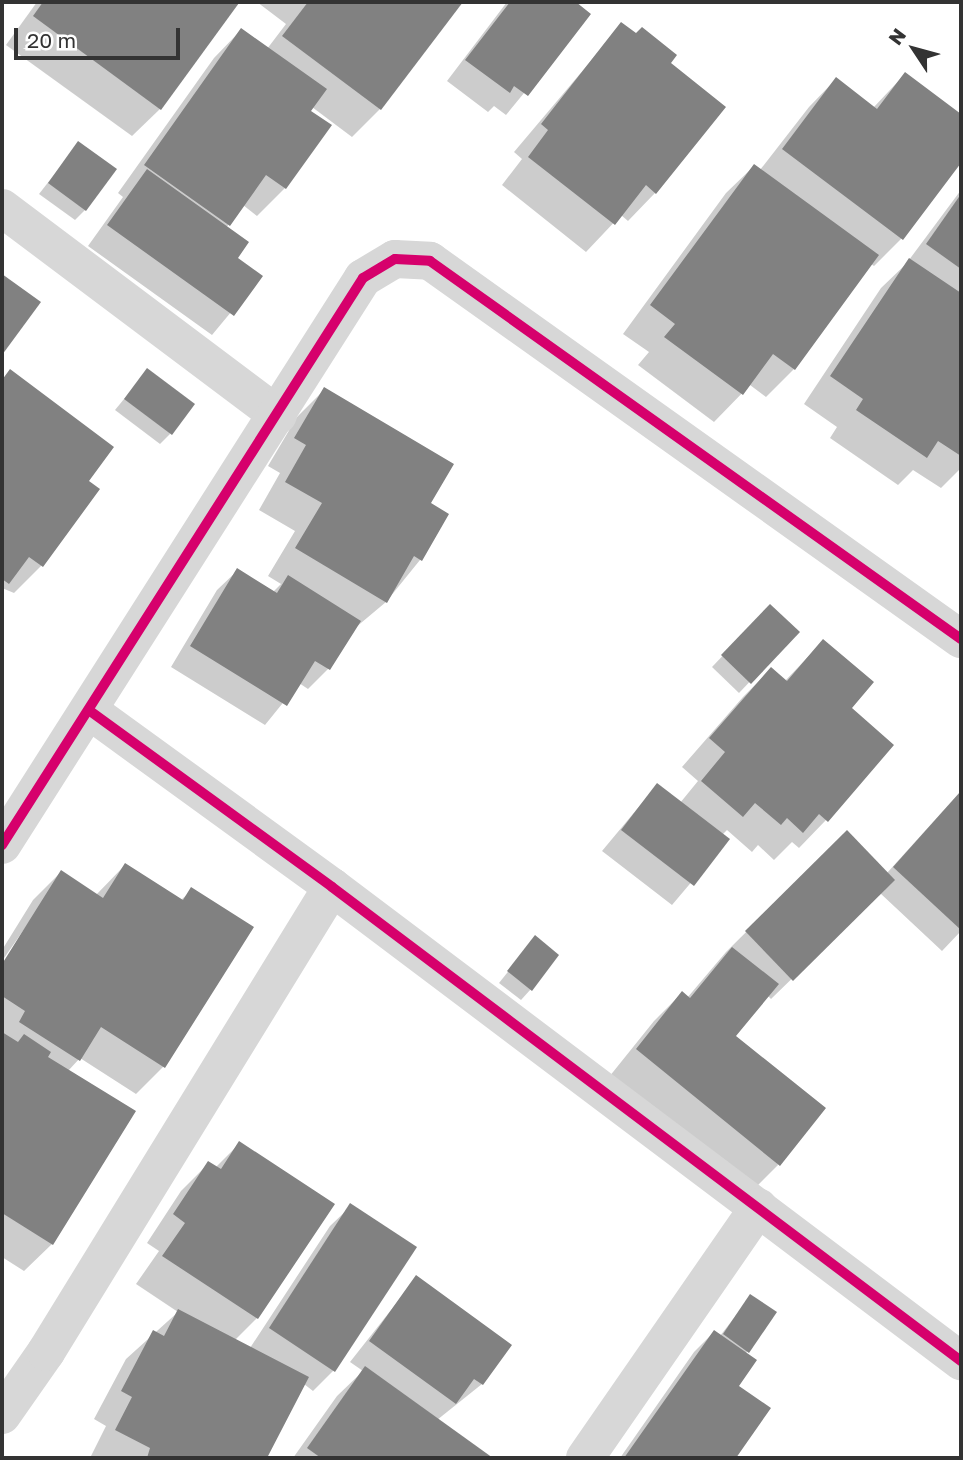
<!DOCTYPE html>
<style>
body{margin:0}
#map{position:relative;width:963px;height:1460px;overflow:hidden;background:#fff;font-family:"Golos Text",sans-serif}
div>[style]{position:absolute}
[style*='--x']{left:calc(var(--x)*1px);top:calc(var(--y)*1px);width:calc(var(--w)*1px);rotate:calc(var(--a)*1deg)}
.shadow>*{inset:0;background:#0003}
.building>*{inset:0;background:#818181}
.minor>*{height:38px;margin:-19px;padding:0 19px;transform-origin:19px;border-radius:19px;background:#d7d7d7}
.cycleway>*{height:10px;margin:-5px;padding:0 5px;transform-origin:5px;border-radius:5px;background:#d6006c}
span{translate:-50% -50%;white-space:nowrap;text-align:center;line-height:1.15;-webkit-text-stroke:7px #fff;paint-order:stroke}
.frame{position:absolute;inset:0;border:4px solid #333;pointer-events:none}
.north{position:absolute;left:879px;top:14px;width:70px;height:70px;-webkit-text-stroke:5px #fff;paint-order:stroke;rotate:306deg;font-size:19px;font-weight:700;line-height:28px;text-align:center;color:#333}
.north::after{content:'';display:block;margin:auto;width:24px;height:32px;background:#333;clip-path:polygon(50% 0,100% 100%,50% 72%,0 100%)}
.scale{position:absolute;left:14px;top:28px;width:166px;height:32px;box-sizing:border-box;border:4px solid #333;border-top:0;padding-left:9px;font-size:21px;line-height:24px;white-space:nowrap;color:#333;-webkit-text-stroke:5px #fff;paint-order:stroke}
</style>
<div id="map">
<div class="shadow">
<div style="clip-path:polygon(37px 2px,234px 2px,236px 4px,160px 109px,132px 136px,6px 45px)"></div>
<div style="clip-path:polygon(257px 2px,461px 2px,380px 109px,352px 137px,312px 107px,285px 188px,257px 216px,243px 205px,226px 228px,235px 258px,261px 276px,212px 335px,88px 246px,123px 197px,118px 193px,214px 58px,241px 30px,267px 49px,286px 24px)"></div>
<div style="clip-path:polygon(507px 2px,573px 2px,589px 14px,506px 115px,494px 106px,488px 112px,447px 81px)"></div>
<div style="clip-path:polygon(622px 24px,655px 193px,628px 221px,621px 215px,586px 252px,502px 185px,522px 159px,514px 152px)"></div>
<div style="clip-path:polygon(905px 74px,961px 117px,961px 160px,901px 239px,874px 266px,871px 264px,794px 369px,766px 397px,750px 385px,714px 422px,638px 365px,649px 352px,623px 334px,726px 193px,754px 166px,760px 170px,809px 107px,836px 79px,873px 108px)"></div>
<div style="clip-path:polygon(79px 143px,85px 210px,75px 220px,39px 194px)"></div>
<div style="clip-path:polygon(961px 190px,961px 468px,941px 488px,913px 470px,898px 485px,830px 438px,837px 427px,804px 404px,881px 288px,906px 264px)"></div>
<div style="clip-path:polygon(11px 371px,87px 481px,41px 566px,14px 593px,2px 588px,2px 380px)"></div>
<div style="clip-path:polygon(147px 371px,170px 434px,160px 444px,115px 410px)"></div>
<div style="clip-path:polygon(324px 390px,429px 503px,420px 560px,386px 602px,355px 628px,328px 669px,308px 689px,299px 683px,265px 725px,171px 667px,217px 590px,238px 570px,273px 592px,281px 584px,268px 576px,295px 531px,259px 510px,280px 473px,268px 466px,297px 417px)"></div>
<div style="clip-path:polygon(770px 606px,797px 632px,739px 693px,712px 667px)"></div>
<div style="clip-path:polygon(823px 641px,850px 709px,826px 820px,799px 848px,792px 842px,774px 860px,758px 845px,752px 852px,727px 830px,722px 835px,727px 840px,672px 905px,602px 851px,657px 785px,680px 803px,698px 781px,682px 767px,743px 697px,771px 669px,785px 681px)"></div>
<div style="clip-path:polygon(961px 791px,961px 931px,942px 951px,880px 893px,771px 999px,767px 995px,734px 1037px,778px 1165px,751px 1192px,609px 1077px,654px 1021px,682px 993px,687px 998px,726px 952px,847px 832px,887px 873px)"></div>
<div style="clip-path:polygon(125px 865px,181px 900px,192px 890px,164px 1066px,136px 1094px,80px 1058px,68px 1071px,52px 1244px,24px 1271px,2px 1257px,2px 967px,43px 902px,2px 961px,2px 950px,33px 900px,61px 872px,96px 895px)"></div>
<div style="clip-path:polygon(535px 938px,531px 989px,521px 1000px,499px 983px)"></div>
<div style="clip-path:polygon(239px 1144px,332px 1205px,257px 1318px,235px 1340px,250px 1348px,330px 1226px,351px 1206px,333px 1371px,313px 1391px,304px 1384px,265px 1458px,90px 1458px,106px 1426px,94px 1419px,126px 1359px,178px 1312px,136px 1284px,159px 1251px,147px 1243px,181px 1191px,208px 1164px,215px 1168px)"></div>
<div style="clip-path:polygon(417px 1277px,482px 1384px,437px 1420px,490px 1458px,293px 1458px,337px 1396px,363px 1371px,350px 1362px)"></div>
<div style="clip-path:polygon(751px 1296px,747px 1351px,737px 1386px,769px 1408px,734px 1458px,620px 1458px,694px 1352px,714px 1332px,720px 1336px)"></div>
</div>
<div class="building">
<div style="clip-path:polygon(43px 2px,237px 2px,239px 3px,161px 110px,33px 16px)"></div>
<div style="clip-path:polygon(308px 2px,463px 2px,381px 110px,282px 36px)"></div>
<div style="clip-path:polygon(510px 2px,576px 2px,591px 14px,528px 96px,514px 86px,510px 93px,465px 60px)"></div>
<div style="clip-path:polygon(621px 22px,636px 33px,642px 27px,677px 55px,671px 63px,726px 107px,656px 194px,646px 185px,615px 225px,528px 157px,548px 130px,541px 124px)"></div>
<div style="clip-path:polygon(241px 28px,327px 89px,311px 111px,332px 125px,286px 189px,266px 175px,230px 226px,144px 165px)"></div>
<div style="clip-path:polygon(905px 72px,961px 114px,961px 163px,903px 240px,782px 149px,836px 77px,877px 109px)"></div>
<div style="clip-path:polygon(78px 141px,117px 169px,86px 211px,48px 183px)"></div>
<div style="clip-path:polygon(754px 164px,879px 255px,795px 370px,773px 354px,743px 395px,664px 337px,675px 324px,650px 305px)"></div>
<div style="clip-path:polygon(147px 169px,249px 242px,238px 258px,263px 276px,234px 316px,107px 225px)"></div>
<div style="clip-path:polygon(961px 194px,961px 269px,926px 244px)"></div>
<div style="clip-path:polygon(909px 258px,961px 293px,961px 456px,938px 441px,927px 458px,856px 410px,863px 399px,830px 376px)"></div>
<div style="clip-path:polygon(2px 274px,41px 302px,2px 355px)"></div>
<div style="clip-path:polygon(147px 368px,195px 404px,172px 435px,124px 399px)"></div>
<div style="clip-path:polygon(10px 369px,114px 447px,89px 481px,100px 489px,43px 567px,29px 557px,9px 584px,2px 579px,2px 380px)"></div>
<div style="clip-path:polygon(324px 387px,454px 464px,431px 503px,449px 514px,422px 561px,414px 556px,387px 603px,295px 548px,322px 503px,285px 482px,306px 445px,294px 438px)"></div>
<div style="clip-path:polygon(237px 568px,277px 593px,288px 575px,361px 621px,330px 670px,315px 661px,287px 706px,190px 646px)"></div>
<div style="clip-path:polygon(770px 604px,800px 632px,751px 684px,721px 655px)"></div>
<div style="clip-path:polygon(823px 639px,874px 682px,852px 708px,894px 745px,828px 822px,819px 814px,803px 833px,787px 818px,781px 825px,755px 803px,743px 817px,701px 781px,725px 752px,709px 738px,771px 667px,787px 681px)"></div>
<div style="clip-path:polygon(657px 783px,730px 839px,694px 886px,621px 830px)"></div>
<div style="clip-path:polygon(961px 791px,961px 930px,893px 867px)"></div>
<div style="clip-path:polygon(847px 830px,895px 880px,793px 981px,745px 931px)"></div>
<div style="clip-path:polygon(125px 863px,183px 900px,191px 887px,254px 927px,165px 1068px,101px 1027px,80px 1061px,19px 1022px,25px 1011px,2px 996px,2px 964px,61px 870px,103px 898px)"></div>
<div style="clip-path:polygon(535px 935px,559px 955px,532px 991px,507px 971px)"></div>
<div style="clip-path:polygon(732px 947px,779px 984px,736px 1036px,826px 1108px,780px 1166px,636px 1049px,682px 991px,690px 998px)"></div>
<div style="clip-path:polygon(2px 1032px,18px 1042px,24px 1034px,51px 1052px,48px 1057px,136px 1111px,53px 1245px,2px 1213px)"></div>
<div style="clip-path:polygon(239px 1141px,335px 1204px,258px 1319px,162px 1256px,185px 1223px,173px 1214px,208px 1161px,221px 1169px)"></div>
<div style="clip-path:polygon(350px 1203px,417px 1247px,335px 1372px,269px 1328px)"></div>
<div style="clip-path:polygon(416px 1275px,512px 1345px,483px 1385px,474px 1379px,456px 1404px,369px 1341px)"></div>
<div style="clip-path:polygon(750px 1294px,777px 1312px,749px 1353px,723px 1334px)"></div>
<div style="clip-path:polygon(178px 1309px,309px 1377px,267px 1458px,147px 1458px,150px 1448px,115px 1430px,132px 1397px,121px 1391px,153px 1330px,164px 1336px)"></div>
<div style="clip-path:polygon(714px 1330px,757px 1360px,739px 1386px,771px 1408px,736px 1458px,624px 1458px)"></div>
<div style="clip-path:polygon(365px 1366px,493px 1458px,321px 1458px,307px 1448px)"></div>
</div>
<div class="minor">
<div style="--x:2;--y:208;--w:345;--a:36.9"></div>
<div style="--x:90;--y:711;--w:299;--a:36"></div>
<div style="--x:332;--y:887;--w:788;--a:37"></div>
<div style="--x:2;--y:845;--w:672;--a:-57.52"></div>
<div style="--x:363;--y:278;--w:37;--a:-31"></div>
<div style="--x:395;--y:259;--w:35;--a:3"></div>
<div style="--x:430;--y:261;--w:652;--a:35.45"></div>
<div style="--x:2;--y:1415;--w:77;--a:-55.1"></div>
<div style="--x:46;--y:1352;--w:546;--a:-58.41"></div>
<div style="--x:585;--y:1458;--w:305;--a:-55.3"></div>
</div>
<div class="cycleway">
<div style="--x:90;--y:711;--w:299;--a:36"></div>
<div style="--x:332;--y:887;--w:788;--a:37"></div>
<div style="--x:2;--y:845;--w:672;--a:-57.52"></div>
<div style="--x:363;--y:278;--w:37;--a:-31"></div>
<div style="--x:395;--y:259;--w:35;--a:3"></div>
<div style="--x:430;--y:261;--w:652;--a:35.45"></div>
</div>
<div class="frame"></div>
<div class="north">N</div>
<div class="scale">20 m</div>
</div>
